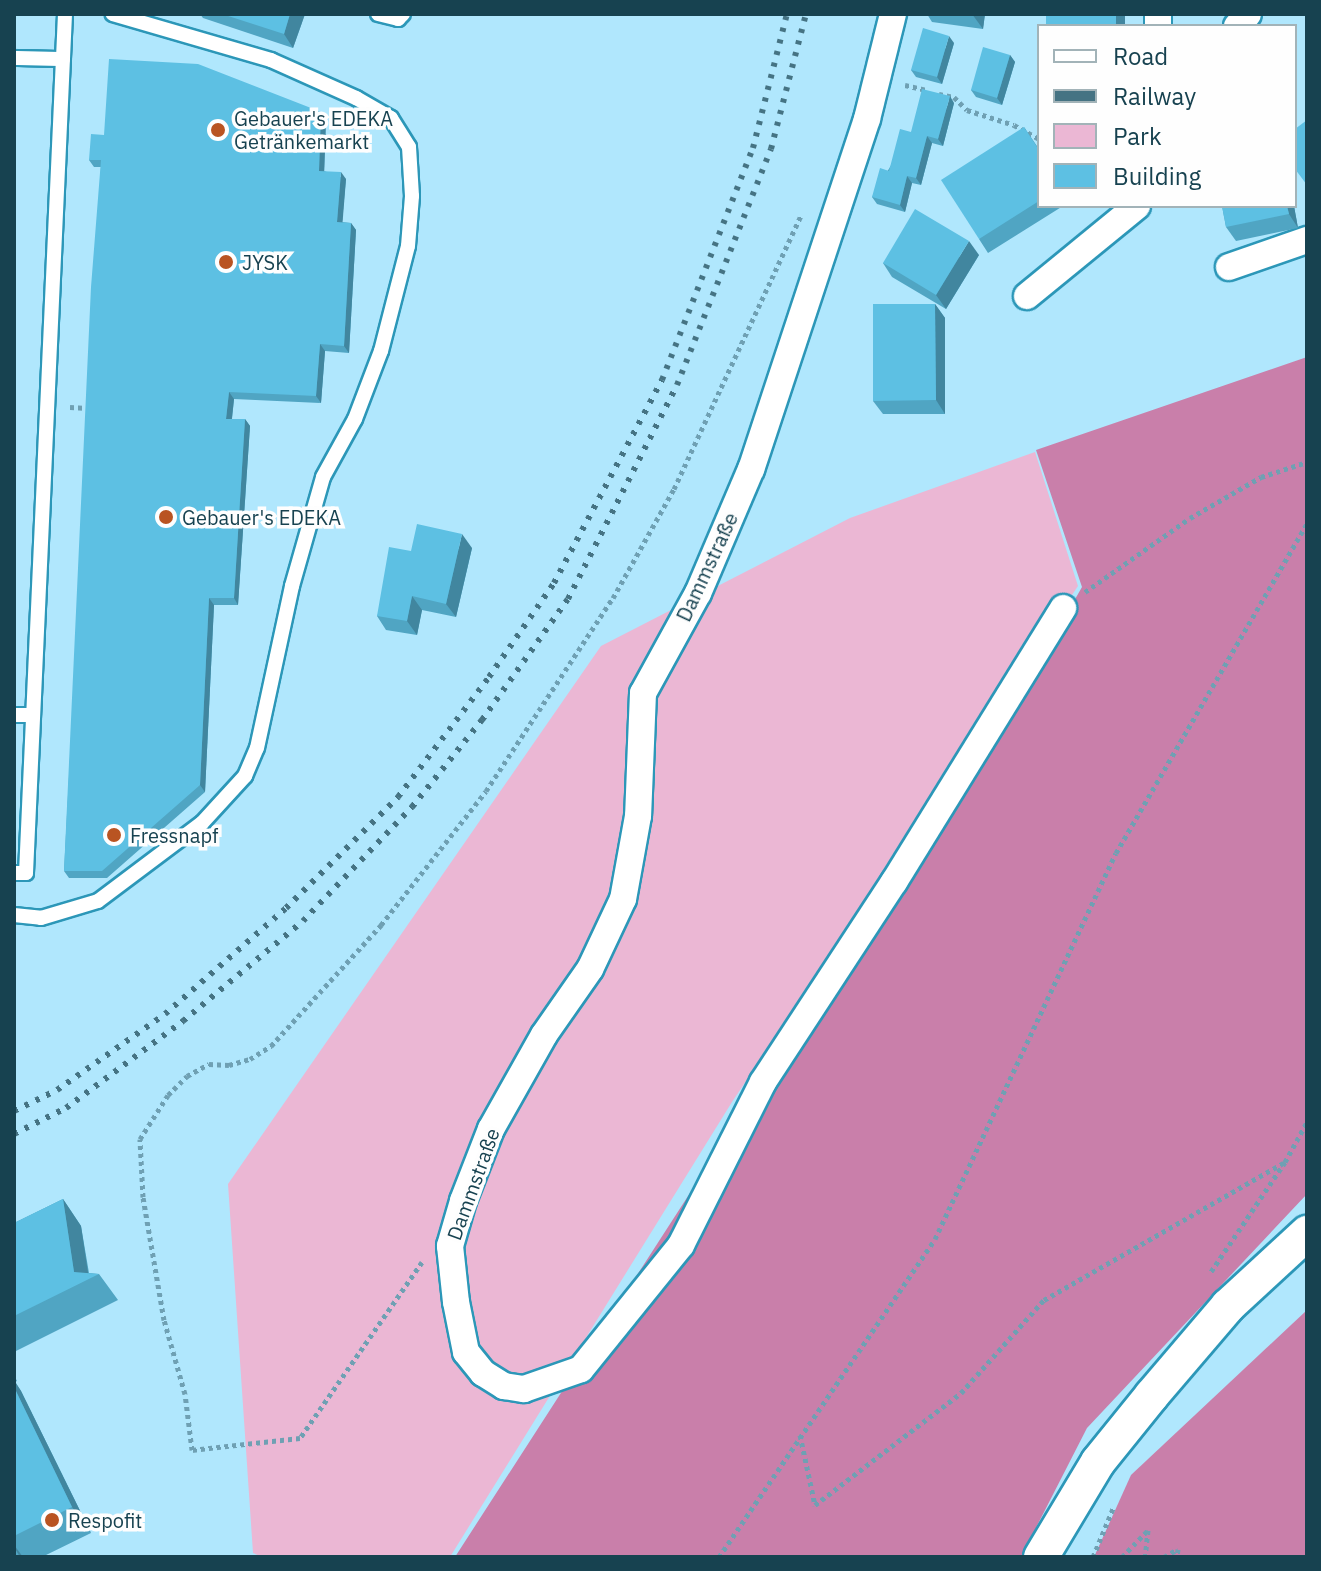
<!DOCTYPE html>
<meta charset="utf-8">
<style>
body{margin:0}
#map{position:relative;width:1321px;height:1571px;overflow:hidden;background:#b0e7fd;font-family:"IBM Plex Sans",sans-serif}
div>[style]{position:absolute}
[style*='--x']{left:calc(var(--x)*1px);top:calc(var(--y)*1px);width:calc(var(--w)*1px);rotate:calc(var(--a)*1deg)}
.green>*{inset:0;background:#ebb7d4}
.forest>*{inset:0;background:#c97faa}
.path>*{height:5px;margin-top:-2.5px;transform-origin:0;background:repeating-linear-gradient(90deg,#6fa0b3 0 4px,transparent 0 8px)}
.roads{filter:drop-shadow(2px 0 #2c97b8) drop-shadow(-2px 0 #2c97b8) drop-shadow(0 2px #2c97b8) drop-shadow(0 -2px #2c97b8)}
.service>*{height:14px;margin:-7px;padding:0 7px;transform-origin:7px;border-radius:7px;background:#fff}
.minor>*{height:26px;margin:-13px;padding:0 13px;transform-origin:13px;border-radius:13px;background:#fff}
.tertiary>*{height:34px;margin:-17px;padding:0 17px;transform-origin:17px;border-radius:17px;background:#fff}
.rail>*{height:6px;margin-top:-3px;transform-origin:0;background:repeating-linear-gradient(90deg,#457383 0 4px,transparent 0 12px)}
.wall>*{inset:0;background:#50a5c3}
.shaded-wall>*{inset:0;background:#41869f}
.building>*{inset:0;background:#5dc0e3}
.dots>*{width:22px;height:22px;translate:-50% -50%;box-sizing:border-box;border:4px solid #fefefe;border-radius:50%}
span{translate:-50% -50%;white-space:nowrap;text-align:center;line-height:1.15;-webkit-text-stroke:7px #fefefe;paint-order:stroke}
.poi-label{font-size:20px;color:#174250}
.left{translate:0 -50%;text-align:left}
.street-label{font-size:20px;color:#174250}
.frame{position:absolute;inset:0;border:16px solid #174250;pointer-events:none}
.legend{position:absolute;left:1037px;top:24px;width:260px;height:184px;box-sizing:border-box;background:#fefefe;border:2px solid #a2b3b8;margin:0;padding:10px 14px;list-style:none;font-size:24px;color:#174250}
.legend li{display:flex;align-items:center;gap:16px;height:40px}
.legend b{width:40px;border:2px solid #a2b3b8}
</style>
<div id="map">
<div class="green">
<div style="clip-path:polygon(1035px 452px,1078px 586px,732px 1102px,450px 1557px,262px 1557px,253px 1553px,228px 1184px,601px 646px,850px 518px)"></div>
</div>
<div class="forest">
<div style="clip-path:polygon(1307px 357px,1307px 1194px,1087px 1428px,1021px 1557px,455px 1557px,761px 1083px,997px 736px,1082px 587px,1036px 450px)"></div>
<div style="clip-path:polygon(1307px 1310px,1307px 1557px,1094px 1557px,1131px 1475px)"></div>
</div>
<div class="path">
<div style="--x:905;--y:85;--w:22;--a:13"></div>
<div style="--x:939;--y:94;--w:15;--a:11"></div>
<div style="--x:954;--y:97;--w:18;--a:45"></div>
<div style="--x:967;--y:110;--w:49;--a:17.7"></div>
<div style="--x:1014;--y:125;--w:29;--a:29"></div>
<div style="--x:70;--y:407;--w:22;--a:3"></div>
<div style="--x:1085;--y:592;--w:128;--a:-35.2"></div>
<div style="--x:1190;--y:518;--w:82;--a:-30"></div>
<div style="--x:1261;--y:477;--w:48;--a:-18.1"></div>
<div style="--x:1285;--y:1162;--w:46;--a:-61.2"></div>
<div style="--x:422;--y:1262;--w:214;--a:124.7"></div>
<div style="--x:300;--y:1438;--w:109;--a:173.7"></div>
<div style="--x:192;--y:1450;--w:56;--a:-97.1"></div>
<div style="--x:185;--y:1394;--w:77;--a:-105.8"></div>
<div style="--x:164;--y:1320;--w:125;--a:-99.7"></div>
<div style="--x:143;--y:1197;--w:58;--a:-93"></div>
<div style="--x:140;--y:1139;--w:52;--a:-57.5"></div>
<div style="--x:168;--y:1095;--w:27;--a:-45"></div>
<div style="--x:187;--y:1076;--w:25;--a:-29"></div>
<div style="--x:209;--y:1064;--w:20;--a:3"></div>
<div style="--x:229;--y:1065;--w:22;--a:-16"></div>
<div style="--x:250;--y:1059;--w:25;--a:-32"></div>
<div style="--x:271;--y:1046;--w:164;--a:-47.7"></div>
<div style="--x:381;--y:925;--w:170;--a:-51.9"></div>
<div style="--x:486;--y:791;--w:231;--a:-56.7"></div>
<div style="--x:613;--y:598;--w:125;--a:-60.8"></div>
<div style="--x:674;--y:489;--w:302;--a:-65.1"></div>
<div style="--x:800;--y:1435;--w:72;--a:77.9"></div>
<div style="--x:815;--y:1505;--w:184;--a:-37.5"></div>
<div style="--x:961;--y:1393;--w:125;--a:-48.3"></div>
<div style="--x:1044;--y:1300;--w:278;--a:-29.8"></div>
<div style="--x:1285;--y:1162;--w:134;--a:124"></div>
<div style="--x:719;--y:1557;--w:384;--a:-55.8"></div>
<div style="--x:935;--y:1239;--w:426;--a:-64.9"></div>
<div style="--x:1116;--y:853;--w:380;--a:-59.9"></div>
<div style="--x:1093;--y:1557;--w:55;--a:-67.6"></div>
<div style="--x:1122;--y:1557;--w:37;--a:-46"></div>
<div style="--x:1148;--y:1530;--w:27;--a:96"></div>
<div style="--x:1164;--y:1557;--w:16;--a:-30"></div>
<div style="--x:1178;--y:1549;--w:8;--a:97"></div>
</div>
<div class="roads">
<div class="service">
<div style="--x:378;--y:14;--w:21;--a:14"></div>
<div style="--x:398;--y:19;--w:7;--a:-45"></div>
<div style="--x:14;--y:58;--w:49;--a:1.2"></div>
<div style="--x:14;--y:715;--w:18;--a:0"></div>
<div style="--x:14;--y:873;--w:12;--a:0"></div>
<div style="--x:26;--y:873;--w:860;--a:-87.4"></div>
<div style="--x:14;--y:915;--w:27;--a:6"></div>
<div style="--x:41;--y:918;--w:59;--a:-16.6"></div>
<div style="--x:98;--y:901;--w:130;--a:-36.9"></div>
<div style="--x:202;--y:823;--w:64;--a:-47.5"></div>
<div style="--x:245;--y:776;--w:30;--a:-67"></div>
<div style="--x:257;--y:748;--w:166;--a:-77.8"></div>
<div style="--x:292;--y:586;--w:113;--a:-74.1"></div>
<div style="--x:323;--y:477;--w:66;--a:-61.1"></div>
<div style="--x:355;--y:419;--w:73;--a:-69.1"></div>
<div style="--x:381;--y:351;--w:108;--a:-75.6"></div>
<div style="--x:408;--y:246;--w:50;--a:-85.4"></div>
<div style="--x:412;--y:196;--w:49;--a:-93.5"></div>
<div style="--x:409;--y:147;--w:34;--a:-122"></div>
<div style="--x:391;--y:118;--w:40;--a:-150.3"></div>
<div style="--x:356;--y:98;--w:93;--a:-155.9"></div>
<div style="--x:271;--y:60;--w:165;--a:-163.8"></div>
</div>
<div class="minor">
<div style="--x:893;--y:14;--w:108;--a:103.9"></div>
<div style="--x:867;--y:119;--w:369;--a:108.3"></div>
<div style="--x:751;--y:469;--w:135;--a:113.1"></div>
<div style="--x:698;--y:593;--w:114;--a:118.8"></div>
<div style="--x:643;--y:693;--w:123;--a:92.3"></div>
<div style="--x:638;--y:816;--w:84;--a:100.2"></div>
<div style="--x:623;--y:899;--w:77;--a:115.2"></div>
<div style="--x:590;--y:969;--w:80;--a:124.9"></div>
<div style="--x:544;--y:1035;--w:108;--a:119.4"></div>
<div style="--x:491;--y:1129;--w:77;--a:111.3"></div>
<div style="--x:463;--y:1201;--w:47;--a:106.1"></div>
<div style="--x:450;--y:1246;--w:56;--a:83.9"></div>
<div style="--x:456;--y:1302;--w:51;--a:78.7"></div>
<div style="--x:466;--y:1352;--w:27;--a:51"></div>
<div style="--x:483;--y:1373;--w:25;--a:32"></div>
<div style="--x:504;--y:1386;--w:20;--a:9"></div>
<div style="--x:524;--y:1389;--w:60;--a:-19.3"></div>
<div style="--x:581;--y:1369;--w:159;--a:-51.1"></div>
<div style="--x:681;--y:1245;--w:182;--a:-63.3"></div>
<div style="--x:763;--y:1082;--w:239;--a:-56.8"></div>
<div style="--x:894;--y:882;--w:322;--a:-58.3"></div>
<div style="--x:1158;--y:14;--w:12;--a:90"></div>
<div style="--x:1237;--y:26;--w:16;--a:-47"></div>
<div style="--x:1229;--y:267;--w:83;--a:-19.1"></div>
<div style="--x:1027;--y:296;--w:142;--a:-39.3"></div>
</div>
<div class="tertiary">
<div style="--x:1041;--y:1557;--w:111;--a:-59"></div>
<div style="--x:1098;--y:1462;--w:86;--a:-51.1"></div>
<div style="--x:1152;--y:1395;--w:117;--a:-49.5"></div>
<div style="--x:1228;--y:1306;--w:108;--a:-42.7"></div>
</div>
</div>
<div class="rail">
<div style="--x:14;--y:1111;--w:48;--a:-26"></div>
<div style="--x:57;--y:1090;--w:132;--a:-35.1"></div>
<div style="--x:165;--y:1014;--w:161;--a:-41.2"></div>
<div style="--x:286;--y:908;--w:158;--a:-44.7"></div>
<div style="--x:398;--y:797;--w:151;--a:-52.8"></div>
<div style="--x:489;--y:677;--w:114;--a:-55.3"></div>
<div style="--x:554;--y:583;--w:230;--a:-62"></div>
<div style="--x:662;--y:380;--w:249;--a:-68.6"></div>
<div style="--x:753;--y:148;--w:138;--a:-75.8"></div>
<div style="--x:14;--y:1134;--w:58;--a:-26.6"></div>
<div style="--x:66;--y:1108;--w:146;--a:-36.6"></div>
<div style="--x:183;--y:1021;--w:156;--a:-39.8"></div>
<div style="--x:303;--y:921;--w:158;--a:-46.3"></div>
<div style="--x:412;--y:807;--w:112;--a:-51.2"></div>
<div style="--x:482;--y:720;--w:148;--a:-54.6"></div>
<div style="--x:568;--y:599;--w:240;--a:-63"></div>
<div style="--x:677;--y:385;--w:254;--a:-68.3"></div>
<div style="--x:771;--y:149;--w:139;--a:-75.5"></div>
</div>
<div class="wall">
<div style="clip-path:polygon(200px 14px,305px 14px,293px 48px,203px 18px)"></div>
<div style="clip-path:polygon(927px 14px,985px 14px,983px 29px,932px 22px)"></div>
<div style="clip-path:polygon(954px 43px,942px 84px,916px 77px,911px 70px)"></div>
<div style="clip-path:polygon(1010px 55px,1015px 62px,1002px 105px,976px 97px,971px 90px)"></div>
<div style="clip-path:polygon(954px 103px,943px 146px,932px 143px,921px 185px,912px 183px,905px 212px,877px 204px,872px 197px,911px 132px)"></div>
<div style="clip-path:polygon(321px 112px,326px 119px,324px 171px,346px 179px,342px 222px,351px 223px,356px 230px,349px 353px,325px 351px,321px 403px,234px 399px,232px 419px,245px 419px,250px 426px,238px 605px,214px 605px,205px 792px,107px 878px,69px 878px,64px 871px,101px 167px,94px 167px,89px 160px,104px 135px)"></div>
<div style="clip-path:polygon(1024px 127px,1039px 149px,1039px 206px,1063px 206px,988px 253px,979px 239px)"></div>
<div style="clip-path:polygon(1222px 206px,1294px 206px,1298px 228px,1236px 241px,1226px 227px)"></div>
<div style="clip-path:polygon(979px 255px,946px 309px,892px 277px,883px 263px)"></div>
<div style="clip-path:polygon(935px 304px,945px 318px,945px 414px,883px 414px,873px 401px)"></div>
<div style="clip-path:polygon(472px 548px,456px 617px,422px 610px,417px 635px,386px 630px,377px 616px,411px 551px)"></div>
<div style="clip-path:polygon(63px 1199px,81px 1226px,89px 1273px,99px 1274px,118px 1300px,14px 1352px,14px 1223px)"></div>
<div style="clip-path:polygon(14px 1375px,17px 1381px,15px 1382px,21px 1391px,91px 1533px,42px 1557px,14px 1557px)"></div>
</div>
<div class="shaded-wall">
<div style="clip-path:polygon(290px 14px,305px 14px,293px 48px,284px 34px)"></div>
<div style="clip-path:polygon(972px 14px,985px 14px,983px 29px)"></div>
<div style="clip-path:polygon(1116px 14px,1125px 14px,1125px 26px,1116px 26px)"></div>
<div style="clip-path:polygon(949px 36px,954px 43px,942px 84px,937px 77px)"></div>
<div style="clip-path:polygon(1010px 55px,1015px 62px,1002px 105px,997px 98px)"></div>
<div style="clip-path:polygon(950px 96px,954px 103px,943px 146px,938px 139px)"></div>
<div style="clip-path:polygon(321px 112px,326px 119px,324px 178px,319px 171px)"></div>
<div style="clip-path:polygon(927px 136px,932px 143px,921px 185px,916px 178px)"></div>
<div style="clip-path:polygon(341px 172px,346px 179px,342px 229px,337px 222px)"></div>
<div style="clip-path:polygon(907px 176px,912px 183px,905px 212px,900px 205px)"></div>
<div style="clip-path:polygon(1287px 206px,1294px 206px,1298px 228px,1289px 214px)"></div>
<div style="clip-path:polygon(351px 223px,356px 230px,349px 353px,344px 346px)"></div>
<div style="clip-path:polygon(969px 241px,979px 255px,946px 309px,936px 295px)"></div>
<div style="clip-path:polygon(935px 304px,945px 318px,945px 414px,936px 400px)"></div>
<div style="clip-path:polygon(320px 344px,325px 351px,321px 403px,316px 396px)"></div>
<div style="clip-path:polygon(229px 392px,234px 399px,231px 426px,226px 419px)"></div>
<div style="clip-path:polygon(245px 419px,250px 426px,238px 605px,234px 598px)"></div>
<div style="clip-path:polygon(462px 534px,472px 548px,456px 617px,446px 604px)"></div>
<div style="clip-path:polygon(412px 596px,422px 610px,417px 635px,407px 621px)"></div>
<div style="clip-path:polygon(209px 598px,214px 605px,205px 792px,200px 785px)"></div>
<div style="clip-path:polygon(63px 1199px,81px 1226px,89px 1279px,74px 1272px)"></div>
<div style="clip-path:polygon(14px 1380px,21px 1391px,91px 1533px,72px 1507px,14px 1387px)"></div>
<div style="clip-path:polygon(14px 1545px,23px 1557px,20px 1557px,14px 1547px)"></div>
</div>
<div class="building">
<div style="clip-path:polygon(222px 14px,290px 14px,284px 34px)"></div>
<div style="clip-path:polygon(1046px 14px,1116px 14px,1116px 26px,1046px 26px)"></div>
<div style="clip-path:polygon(923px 28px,949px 36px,937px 77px,911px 70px)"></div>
<div style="clip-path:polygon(983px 47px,1010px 55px,997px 98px,971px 90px)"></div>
<div style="clip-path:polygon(109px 59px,198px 64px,321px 112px,319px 171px,341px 172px,337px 222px,351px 223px,344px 346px,320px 344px,316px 396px,229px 392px,226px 419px,245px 419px,234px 598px,209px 598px,200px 785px,102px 871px,64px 871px,91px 287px,101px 160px,89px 160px,91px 134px,104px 135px)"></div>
<div style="clip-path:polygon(922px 89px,950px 96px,938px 139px,927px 136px,916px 178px,907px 176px,900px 205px,872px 197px,880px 168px,889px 171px,900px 129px,911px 132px)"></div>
<div style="clip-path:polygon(1307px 120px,1307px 185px,1295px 169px,1295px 129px)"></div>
<div style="clip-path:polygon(1024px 127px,1039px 150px,1039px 201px,979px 239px,941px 180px)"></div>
<div style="clip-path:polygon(1222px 206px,1287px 206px,1289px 214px,1226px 227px)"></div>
<div style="clip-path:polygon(915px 209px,969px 241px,936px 295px,883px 263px)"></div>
<div style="clip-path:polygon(873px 304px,935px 304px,936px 400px,873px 401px)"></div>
<div style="clip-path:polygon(417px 524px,462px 534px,446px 604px,412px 596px,407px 621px,377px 616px,389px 547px,411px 551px)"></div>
<div style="clip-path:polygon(63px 1199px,74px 1272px,99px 1274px,14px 1316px,14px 1223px)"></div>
<div style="clip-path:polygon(14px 1387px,72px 1507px,14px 1536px)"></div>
</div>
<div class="dots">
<div style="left:218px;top:130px;background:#b95422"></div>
<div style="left:226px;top:262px;background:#b95422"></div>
<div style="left:166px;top:517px;background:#b95422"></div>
<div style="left:114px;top:835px;background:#b95422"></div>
<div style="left:52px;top:1520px;background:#b95422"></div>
</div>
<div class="poi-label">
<span class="left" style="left:234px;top:130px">Gebauer's EDEKA<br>Getränkemarkt</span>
<span class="left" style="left:242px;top:262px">JYSK</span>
<span class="left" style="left:182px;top:517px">Gebauer's EDEKA</span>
<span class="left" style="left:130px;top:835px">Fressnapf</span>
<span class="left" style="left:68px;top:1520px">Respofit</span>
</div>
<div class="street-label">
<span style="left:707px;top:567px;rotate:-65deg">Dammstraße</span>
<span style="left:473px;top:1184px;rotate:-70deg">Dammstraße</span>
</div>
<div class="frame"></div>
<ul class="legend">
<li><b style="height:10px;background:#fff"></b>Road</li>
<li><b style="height:10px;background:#457383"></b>Railway</li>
<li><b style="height:22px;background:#ebb7d4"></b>Park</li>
<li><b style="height:22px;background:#5dc0e3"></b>Building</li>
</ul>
</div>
